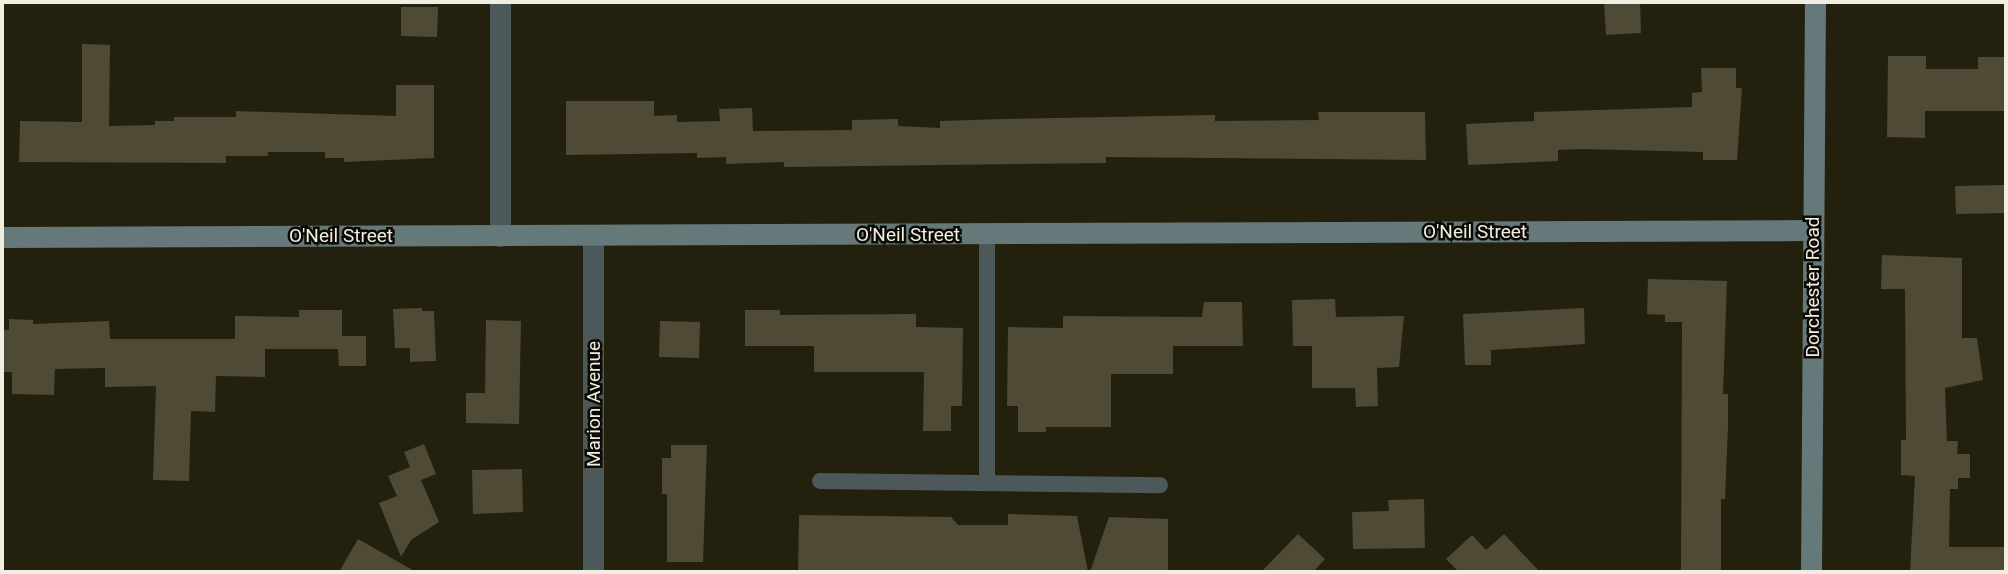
<!DOCTYPE html>
<style>
body{margin:0}
#map{position:relative;width:2008px;height:574px;overflow:hidden;background:#23200d;font-family:Roboto,sans-serif}
div>[style]{position:absolute}
[style*='--x']{left:calc(var(--x)*1px);top:calc(var(--y)*1px);width:calc(var(--w)*1px);rotate:calc(var(--a)*1deg)}
.building>*{inset:0;background:#4e4a36}
.lane>*{height:16px;margin:-8px;padding:0 8px;transform-origin:8px;border-radius:8px;background:#4c5859}
.street>*{height:21px;margin:-10.5px;padding:0 10.5px;transform-origin:10.5px;border-radius:10.5px;background:#4c5859}
.secondary>*{height:21px;margin:-10.5px;padding:0 10.5px;transform-origin:10.5px;border-radius:10.5px;background:#65787a}
span{translate:-50% -50%;white-space:nowrap;text-align:center;line-height:1.15;-webkit-text-stroke:5px #0b0903;paint-order:stroke}
.street-label{font-size:19px;color:#f0ede1}
.frame{position:absolute;inset:0;border:4px solid #f0ede1;pointer-events:none}
</style>
<div id="map">
<div class="building">
<div style="clip-path:polygon(1604px 2px,1640px 2px,1641px 33px,1606px 35px)"></div>
<div style="clip-path:polygon(401px 7px,438px 7px,437px 37px,401px 36px)"></div>
<div style="clip-path:polygon(82px 44px,110px 45px,109px 126px,155px 125px,155px 121px,174px 121px,174px 117px,236px 117px,236px 111px,396px 116px,396px 85px,434px 85px,434px 158px,344px 162px,344px 158px,325px 158px,325px 152px,268px 152px,268px 156px,226px 156px,226px 163px,19px 162px,20px 121px,82px 122px)"></div>
<div style="clip-path:polygon(1888px 56px,1926px 56px,1926px 69px,1978px 69px,1978px 57px,2006px 57px,2006px 111px,1925px 111px,1925px 138px,1887px 137px)"></div>
<div style="clip-path:polygon(1701px 68px,1736px 68px,1736px 88px,1742px 88px,1737px 160px,1703px 160px,1703px 152px,1583px 149px,1558px 150px,1558px 161px,1468px 165px,1466px 124px,1534px 121px,1534px 112px,1692px 107px,1692px 93px,1702px 92px)"></div>
<div style="clip-path:polygon(566px 101px,654px 101px,654px 116px,677px 115px,677px 122px,720px 121px,719px 109px,752px 108px,753px 131px,852px 130px,852px 120px,898px 119px,898px 126px,940px 128px,940px 121px,1003px 119px,1215px 115px,1215px 121px,1319px 120px,1318px 112px,1425px 112px,1426px 160px,1106px 157px,1106px 163px,784px 167px,784px 162px,726px 164px,726px 157px,697px 158px,697px 153px,566px 155px)"></div>
<div style="clip-path:polygon(2006px 185px,2006px 213px,1956px 214px,1955px 186px)"></div>
<div style="clip-path:polygon(1882px 255px,1962px 258px,1962px 338px,1977px 338px,1983px 380px,1945px 388px,1947px 441px,1958px 441px,1957px 454px,1970px 454px,1970px 478px,1958px 478px,1958px 489px,1950px 489px,1949px 547px,2006px 547px,2006px 572px,1910px 572px,1915px 476px,1901px 475px,1901px 440px,1906px 440px,1905px 289px,1881px 289px)"></div>
<div style="clip-path:polygon(1648px 279px,1727px 281px,1723px 394px,1728px 394px,1728px 426px,1725px 499px,1721px 499px,1721px 572px,1681px 572px,1682px 322px,1665px 322px,1665px 315px,1647px 314px)"></div>
<div style="clip-path:polygon(1335px 299px,1336px 317px,1404px 316px,1399px 367px,1377px 368px,1378px 406px,1356px 407px,1355px 388px,1312px 388px,1312px 346px,1293px 346px,1292px 300px)"></div>
<div style="clip-path:polygon(1204px 302px,1242px 302px,1243px 346px,1173px 346px,1173px 374px,1111px 374px,1111px 427px,1046px 427px,1046px 432px,1018px 432px,1018px 406px,1007px 406px,1008px 327px,1063px 328px,1063px 316px,1202px 317px)"></div>
<div style="clip-path:polygon(422px 308px,422px 311px,434px 311px,436px 361px,410px 362px,410px 348px,395px 348px,393px 309px)"></div>
<div style="clip-path:polygon(1584px 308px,1585px 344px,1491px 350px,1491px 365px,1465px 365px,1463px 314px)"></div>
<div style="clip-path:polygon(299px 310px,342px 310px,342px 336px,366px 336px,366px 366px,339px 366px,338px 349px,265px 349px,265px 377px,216px 376px,215px 412px,191px 411px,189px 481px,153px 480px,156px 386px,105px 387px,105px 368px,55px 369px,54px 395px,12px 394px,12px 372px,2px 372px,2px 330px,9px 330px,9px 319px,33px 320px,33px 324px,109px 321px,110px 339px,235px 339px,235px 316px,299px 317px)"></div>
<div style="clip-path:polygon(745px 310px,780px 310px,780px 315px,916px 314px,916px 327px,963px 328px,962px 406px,951px 406px,951px 431px,923px 431px,924px 372px,814px 372px,814px 346px,745px 346px)"></div>
<div style="clip-path:polygon(486px 320px,521px 321px,519px 424px,466px 423px,466px 393px,485px 393px)"></div>
<div style="clip-path:polygon(660px 321px,700px 322px,699px 358px,659px 357px)"></div>
<div style="clip-path:polygon(424px 444px,436px 474px,421px 480px,439px 522px,411px 540px,401px 557px,379px 503px,397px 496px,388px 476px,410px 467px,404px 452px)"></div>
<div style="clip-path:polygon(671px 445px,707px 445px,703px 562px,667px 562px,667px 494px,662px 494px,662px 458px,671px 458px)"></div>
<div style="clip-path:polygon(522px 469px,523px 512px,473px 514px,472px 470px)"></div>
<div style="clip-path:polygon(1424px 499px,1425px 548px,1353px 549px,1352px 512px,1389px 511px,1388px 500px)"></div>
<div style="clip-path:polygon(1008px 514px,1077px 516px,1088px 572px,798px 572px,799px 515px,951px 517px,958px 525px,1008px 525px)"></div>
<div style="clip-path:polygon(1109px 517px,1168px 519px,1168px 572px,1090px 572px)"></div>
<div style="clip-path:polygon(1298px 534px,1325px 559px,1313px 572px,1261px 572px)"></div>
<div style="clip-path:polygon(1504px 534px,1540px 572px,1459px 572px,1446px 559px,1472px 535px,1486px 550px)"></div>
<div style="clip-path:polygon(358px 539px,416px 572px,339px 572px)"></div>
</div>
<div class="lane">
<div style="--x:987;--y:480;--w:245;--a:-90"></div>
<div style="--x:820;--y:481;--w:340;--a:0.7"></div>
</div>
<div class="street">
<div style="--x:500;--y:2;--w:234;--a:90"></div>
<div style="--x:593;--y:235;--w:337;--a:90"></div>
</div>
<div class="secondary">
<div style="--x:2;--y:237;--w:1811;--a:-0.22"></div>
<div style="--x:1811;--y:572;--w:570;--a:-89.6"></div>
</div>
<div class="street-label">
<span style="left:1475px;top:232px">O'Neil Street</span>
<span style="left:908px;top:235px">O'Neil Street</span>
<span style="left:341px;top:236px">O'Neil Street</span>
<span style="left:1813px;top:287px;rotate:-90deg">Dorchester Road</span>
<span style="left:594px;top:404px;rotate:-90deg">Marion Avenue</span>
</div>
<div class="frame"></div>
</div>
